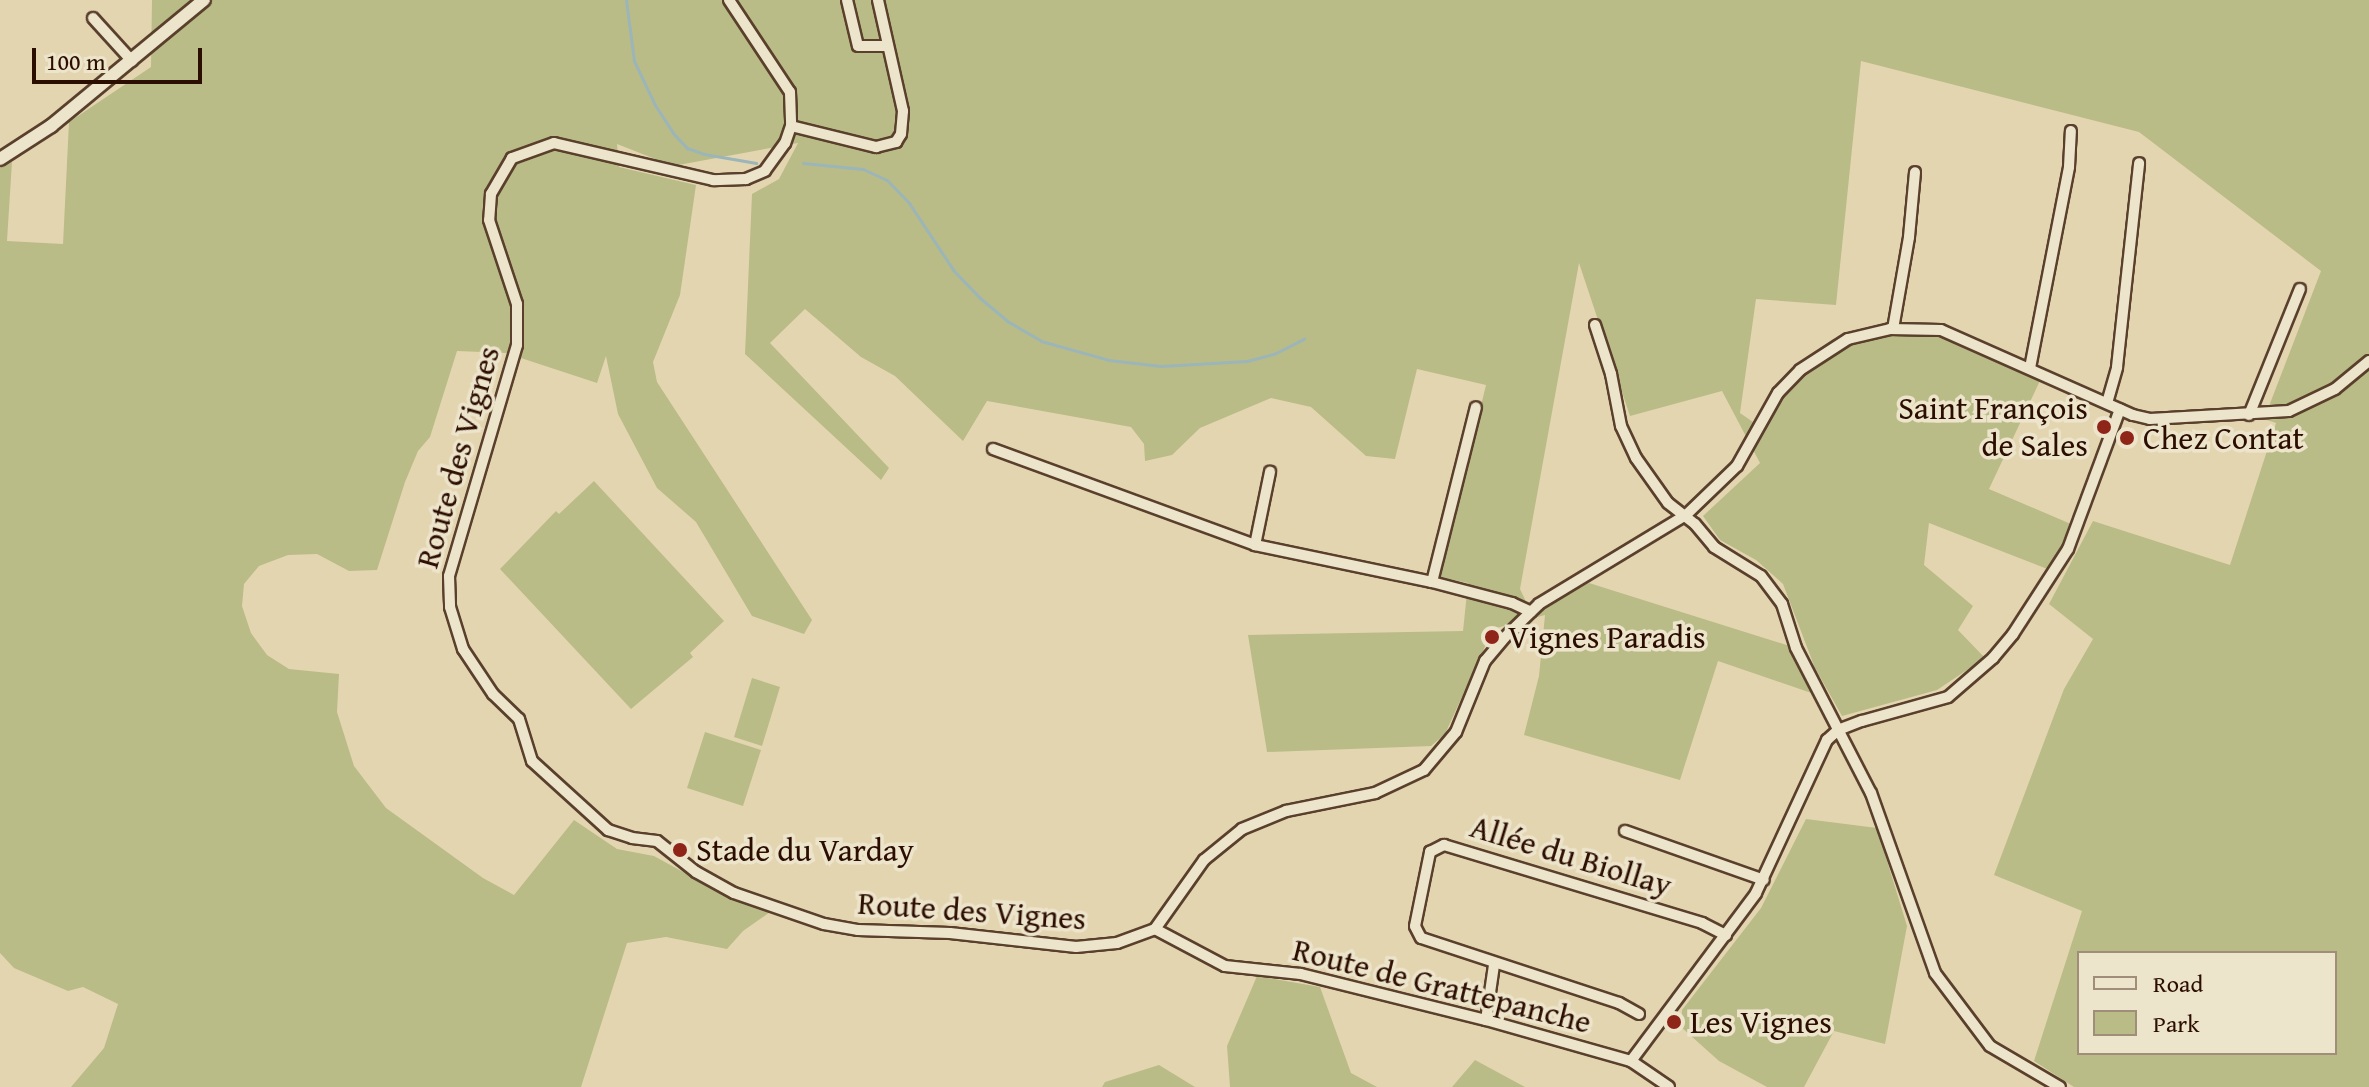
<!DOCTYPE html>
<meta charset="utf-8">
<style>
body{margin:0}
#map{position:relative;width:2369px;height:1087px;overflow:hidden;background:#e4d5b1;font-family:"Gentium Book Plus",serif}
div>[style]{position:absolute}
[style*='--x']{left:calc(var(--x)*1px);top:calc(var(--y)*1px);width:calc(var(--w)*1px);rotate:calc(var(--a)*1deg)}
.green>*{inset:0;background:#babc87}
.stream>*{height:3px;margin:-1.5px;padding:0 1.5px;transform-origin:1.5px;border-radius:1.5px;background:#9bb5b8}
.roads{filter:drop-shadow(2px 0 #5a402c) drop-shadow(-2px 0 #5a402c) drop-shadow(0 2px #5a402c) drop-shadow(0 -2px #5a402c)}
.minor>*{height:10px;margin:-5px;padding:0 5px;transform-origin:5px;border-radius:5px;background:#ede4cc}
.tertiary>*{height:12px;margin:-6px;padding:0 6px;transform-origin:6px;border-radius:6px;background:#ede4cc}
.dots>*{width:22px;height:22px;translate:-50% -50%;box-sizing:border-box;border:4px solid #ede4cc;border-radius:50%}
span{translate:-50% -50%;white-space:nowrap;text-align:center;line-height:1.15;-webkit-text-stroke:7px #ede4cc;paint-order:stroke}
.poi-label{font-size:32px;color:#2c0e00}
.right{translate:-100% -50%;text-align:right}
.left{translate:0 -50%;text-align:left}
.street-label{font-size:32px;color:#2c0e00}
.legend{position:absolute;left:2077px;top:951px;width:260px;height:104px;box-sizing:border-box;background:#ede4cc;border:2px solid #a08e7a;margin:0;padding:10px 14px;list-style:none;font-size:24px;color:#2c0e00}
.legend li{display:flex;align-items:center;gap:16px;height:40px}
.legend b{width:40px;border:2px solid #a08e7a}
.scale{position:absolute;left:32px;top:48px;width:170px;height:36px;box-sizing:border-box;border:4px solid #2c0e00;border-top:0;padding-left:10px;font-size:24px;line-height:28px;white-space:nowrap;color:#2c0e00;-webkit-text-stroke:6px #ede4cc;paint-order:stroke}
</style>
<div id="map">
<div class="green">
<div style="clip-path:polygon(evenodd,152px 0,2369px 0,2369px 1087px,2074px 1087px,2034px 1061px,2082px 911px,1994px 875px,2064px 689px,2093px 639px,2049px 604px,2093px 521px,2230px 565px,2276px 423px,2264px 419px,2321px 271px,2139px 132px,1861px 61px,1836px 305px,1756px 299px,1740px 413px,1756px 424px,1778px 387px,1803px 360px,1833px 339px,1904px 322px,1947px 326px,2045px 370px,1989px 489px,2071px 524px,2050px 570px,1929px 523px,1924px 565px,1973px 606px,1958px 630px,1985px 658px,1937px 690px,1842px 716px,1815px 668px,1783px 584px,1756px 560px,1720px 540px,1703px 516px,1760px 463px,1722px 391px,1630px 416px,1579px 263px,1520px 589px,1531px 612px,1589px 583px,1796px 648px,1820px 696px,1718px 661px,1680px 780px,1524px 735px,1539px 676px,1545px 615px,1493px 629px,1445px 734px,1431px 746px,1267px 752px,1248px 635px,1463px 631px,1468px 583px,1439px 577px,1486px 385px,1417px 369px,1395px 459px,1366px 456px,1311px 407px,1271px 398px,1200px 428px,1172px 455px,1145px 461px,1144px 444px,1131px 427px,987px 401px,963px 441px,895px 376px,861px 357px,805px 309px,770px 343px,889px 468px,881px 480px,745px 354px,752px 194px,779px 179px,798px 143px,673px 166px,617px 144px,619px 167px,696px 185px,680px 295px,653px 362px,657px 382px,812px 620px,804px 634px,752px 616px,696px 522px,657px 488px,618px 414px,606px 356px,597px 383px,506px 353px,457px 351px,430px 437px,418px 451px,405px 482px,377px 570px,349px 571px,317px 554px,288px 555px,259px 566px,244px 584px,242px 606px,251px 633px,267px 655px,289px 669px,339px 674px,337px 712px,354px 766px,386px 808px,483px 878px,514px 895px,574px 820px,617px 849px,654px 856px,716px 890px,770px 912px,743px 931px,727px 949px,666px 937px,627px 943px,581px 1087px,71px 1087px,104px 1048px,118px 1004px,83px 987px,68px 991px,14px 968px,0 953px,0 168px,12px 162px,7px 241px,63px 244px,69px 122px,151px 67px,152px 0,2079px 953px,2335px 953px,2335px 1053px,2079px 1053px,2079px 953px)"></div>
<div style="clip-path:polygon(594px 481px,724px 621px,690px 653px,693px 657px,631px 709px,500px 569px,556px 511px,559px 514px)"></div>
<div style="clip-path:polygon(752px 678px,780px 687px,762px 746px,734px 737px)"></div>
<div style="clip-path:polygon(705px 732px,761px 750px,743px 806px,687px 788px)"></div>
<div style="clip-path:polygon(1806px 819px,1877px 828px,1907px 926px,1885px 1044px,1834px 1031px,1804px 1087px,1767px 1087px,1719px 1061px,1681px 1027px,1682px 1010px,1761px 908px)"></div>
<div style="clip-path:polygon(1257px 976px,1320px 987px,1351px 1073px,1377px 1087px,1230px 1087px,1227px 1046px)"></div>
<div style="clip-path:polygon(1475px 1060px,1525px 1087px,1452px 1087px)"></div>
<div style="clip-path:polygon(1159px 1065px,1195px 1087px,1102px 1087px,1105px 1082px)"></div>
</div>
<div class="stream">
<div style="--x:626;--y:0;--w:62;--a:82.5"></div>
<div style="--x:634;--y:61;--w:49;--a:64.5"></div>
<div style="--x:655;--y:105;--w:33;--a:57"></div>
<div style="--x:673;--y:133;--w:21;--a:47"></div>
<div style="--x:687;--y:148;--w:18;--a:19"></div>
<div style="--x:704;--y:154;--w:53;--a:9.8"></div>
<div style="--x:803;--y:163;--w:60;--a:5.7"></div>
<div style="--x:863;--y:169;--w:26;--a:25"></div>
<div style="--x:887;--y:180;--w:32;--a:46"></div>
<div style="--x:909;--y:203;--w:82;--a:56.5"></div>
<div style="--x:954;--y:271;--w:37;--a:46"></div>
<div style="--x:980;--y:298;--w:35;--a:40"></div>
<div style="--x:1007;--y:321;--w:39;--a:30"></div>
<div style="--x:1041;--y:341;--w:71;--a:15.6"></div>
<div style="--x:1109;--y:360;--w:52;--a:6.6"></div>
<div style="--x:1161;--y:366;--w:86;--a:-3.3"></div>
<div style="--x:1247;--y:361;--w:28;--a:-15"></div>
<div style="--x:1274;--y:354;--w:34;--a:-27"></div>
</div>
<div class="roads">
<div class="minor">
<div style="--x:729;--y:0;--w:110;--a:56.5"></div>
<div style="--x:790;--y:92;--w:34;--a:88"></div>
<div style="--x:791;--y:126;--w:18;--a:109"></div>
<div style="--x:785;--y:143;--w:34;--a:126"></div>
<div style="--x:765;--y:171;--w:21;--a:157"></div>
<div style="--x:746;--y:179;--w:33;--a:178"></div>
<div style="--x:713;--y:180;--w:163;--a:-166.9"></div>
<div style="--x:554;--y:143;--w:45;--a:160.3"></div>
<div style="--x:512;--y:158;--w:42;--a:120.3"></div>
<div style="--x:491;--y:194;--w:26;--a:94"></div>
<div style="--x:489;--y:220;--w:89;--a:71.6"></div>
<div style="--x:517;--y:304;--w:41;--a:90"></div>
<div style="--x:517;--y:345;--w:241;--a:106.4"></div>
<div style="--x:449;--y:576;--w:31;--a:88"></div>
<div style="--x:450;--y:607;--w:44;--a:72.8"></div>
<div style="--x:463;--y:649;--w:54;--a:56.3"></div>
<div style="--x:493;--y:694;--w:36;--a:44"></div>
<div style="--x:519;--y:719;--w:44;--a:72.8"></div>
<div style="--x:532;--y:761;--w:103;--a:42.2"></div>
<div style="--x:608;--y:830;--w:25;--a:18"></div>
<div style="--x:632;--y:838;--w:25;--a:7"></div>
<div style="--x:657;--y:841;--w:50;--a:38.5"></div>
<div style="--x:696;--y:872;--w:43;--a:28.9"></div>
<div style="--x:734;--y:893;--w:95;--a:19"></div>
<div style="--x:824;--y:924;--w:35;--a:10"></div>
<div style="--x:858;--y:930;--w:92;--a:1.9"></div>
<div style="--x:950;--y:933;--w:127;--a:6.3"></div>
<div style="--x:1076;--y:947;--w:41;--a:-5.6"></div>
<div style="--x:1117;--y:943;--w:40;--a:-20.2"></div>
<div style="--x:847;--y:0;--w:47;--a:76.6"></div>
<div style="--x:858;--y:46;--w:30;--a:0"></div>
<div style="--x:93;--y:18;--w:58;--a:47.8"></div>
<div style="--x:791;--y:126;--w:88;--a:13.9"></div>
<div style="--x:876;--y:147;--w:21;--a:-14"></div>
<div style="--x:896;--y:142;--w:9;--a:-58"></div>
<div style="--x:901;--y:134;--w:23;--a:-85"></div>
<div style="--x:903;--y:111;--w:114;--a:-102.7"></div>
<div style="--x:1595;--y:325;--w:52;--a:71.9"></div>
<div style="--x:1611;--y:374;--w:53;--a:79.1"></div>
<div style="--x:1621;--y:426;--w:35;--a:65"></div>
<div style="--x:1636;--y:458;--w:55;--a:54.6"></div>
<div style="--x:1668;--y:503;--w:34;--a:38"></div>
<div style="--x:1695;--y:524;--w:30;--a:50"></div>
<div style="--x:1714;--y:547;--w:55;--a:31.7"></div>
<div style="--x:1761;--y:576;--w:35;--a:53"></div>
<div style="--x:1782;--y:604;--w:46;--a:72.3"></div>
<div style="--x:1796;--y:648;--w:163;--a:62.7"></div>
<div style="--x:1871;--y:793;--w:191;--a:70.4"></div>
<div style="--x:1935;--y:973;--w:91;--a:53"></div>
<div style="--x:1990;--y:1046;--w:81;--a:30.4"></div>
<div style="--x:1893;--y:329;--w:93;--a:-80.1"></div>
<div style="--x:1909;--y:237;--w:65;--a:-84.7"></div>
<div style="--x:2030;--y:368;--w:205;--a:-79"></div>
<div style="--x:2069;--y:167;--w:36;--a:-87"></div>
<div style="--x:2107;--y:403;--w:37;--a:-74"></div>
<div style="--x:2117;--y:367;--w:205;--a:-83.8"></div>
<div style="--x:2249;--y:415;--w:136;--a:-68"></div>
<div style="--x:993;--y:449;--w:279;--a:20.1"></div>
<div style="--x:1255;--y:545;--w:181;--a:11.8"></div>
<div style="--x:1432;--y:582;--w:83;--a:14.7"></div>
<div style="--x:1512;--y:603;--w:21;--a:25"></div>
<div style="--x:1255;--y:545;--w:75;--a:-78.4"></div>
<div style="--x:1432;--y:582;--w:180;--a:-75.9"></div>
<div style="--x:1625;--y:831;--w:147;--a:19.4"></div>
<div style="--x:1155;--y:929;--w:85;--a:-54.6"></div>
<div style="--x:1204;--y:860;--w:49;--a:-39.2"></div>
<div style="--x:1242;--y:829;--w:48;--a:-22.2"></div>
<div style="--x:1286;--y:811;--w:91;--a:-11.4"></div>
<div style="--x:1375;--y:793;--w:54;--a:-25.1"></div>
<div style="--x:1424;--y:770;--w:50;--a:-49.9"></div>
<div style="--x:1456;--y:732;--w:77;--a:-67.8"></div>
<div style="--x:1485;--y:661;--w:31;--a:-50"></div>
<div style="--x:1505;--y:637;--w:47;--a:-44.1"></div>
<div style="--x:1539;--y:604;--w:172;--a:-31.2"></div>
<div style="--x:1686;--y:515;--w:71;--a:-43.9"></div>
<div style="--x:1737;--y:466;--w:84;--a:-60.7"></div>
<div style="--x:1778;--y:393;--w:32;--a:-46"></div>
<div style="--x:1800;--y:370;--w:57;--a:-32.9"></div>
<div style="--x:1848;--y:339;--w:43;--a:-13.4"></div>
<div style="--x:1890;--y:329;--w:51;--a:1.1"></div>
<div style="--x:1941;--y:330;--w:210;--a:23.9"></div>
<div style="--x:2133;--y:415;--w:17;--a:13"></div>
<div style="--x:2150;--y:419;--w:139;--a:-3.3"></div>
<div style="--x:2289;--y:411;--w:51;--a:-25.6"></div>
<div style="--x:2335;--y:389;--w:44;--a:-39.5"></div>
<div style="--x:1155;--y:929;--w:79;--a:27.9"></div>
<div style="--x:1225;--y:966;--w:76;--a:6"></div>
<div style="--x:1301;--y:974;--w:191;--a:14"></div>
<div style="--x:1486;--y:1020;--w:151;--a:15.8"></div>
<div style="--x:1631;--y:1061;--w:46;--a:34.4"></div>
<div style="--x:1639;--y:1014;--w:23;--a:-151"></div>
<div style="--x:1619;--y:1003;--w:208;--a:-161.8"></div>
<div style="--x:1421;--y:938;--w:13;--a:-117"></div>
<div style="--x:1415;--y:926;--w:76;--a:-78.5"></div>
<div style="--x:1430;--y:852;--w:16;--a:-27"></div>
<div style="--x:1444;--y:845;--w:270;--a:16.8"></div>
<div style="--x:1702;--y:923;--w:27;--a:27"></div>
<div style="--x:1486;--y:1020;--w:56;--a:-81.7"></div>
<div style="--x:1631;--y:1061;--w:209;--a:-53.3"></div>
<div style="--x:1756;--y:893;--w:169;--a:-65.1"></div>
<div style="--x:1827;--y:740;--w:15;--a:-42"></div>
<div style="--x:1838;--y:730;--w:26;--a:-21"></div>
<div style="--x:1862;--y:721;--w:89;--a:-15.6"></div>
<div style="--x:1948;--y:697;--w:60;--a:-40.9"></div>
<div style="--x:1993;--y:658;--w:31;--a:-50"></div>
<div style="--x:2013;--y:634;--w:101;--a:-57.1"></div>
<div style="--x:2068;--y:549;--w:149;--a:-69.6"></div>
</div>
<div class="tertiary">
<div style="--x:0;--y:159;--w:61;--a:-32.9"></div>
<div style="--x:51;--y:126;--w:198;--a:-39.5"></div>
</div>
</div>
<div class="dots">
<div style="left:2104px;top:427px;background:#8f2418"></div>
<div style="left:2127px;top:438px;background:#8f2418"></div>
<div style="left:1492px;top:637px;background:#8f2418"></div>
<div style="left:680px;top:850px;background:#8f2418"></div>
<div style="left:1674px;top:1022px;background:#8f2418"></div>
</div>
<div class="poi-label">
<span class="right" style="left:2088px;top:427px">Saint François<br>de Sales</span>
<span class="left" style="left:2143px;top:438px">Chez Contat</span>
<span class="left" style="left:1508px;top:637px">Vignes Paradis</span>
<span class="left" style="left:696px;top:850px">Stade du Varday</span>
<span class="left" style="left:1690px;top:1022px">Les Vignes</span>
</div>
<div class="street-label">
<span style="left:458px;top:457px;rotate:-74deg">Route des Vignes</span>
<span style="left:1571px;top:856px;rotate:17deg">Allée du Biollay</span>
<span style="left:972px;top:911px;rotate:4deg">Route des Vignes</span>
<span style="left:1442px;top:986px;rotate:14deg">Route de Grattepanche</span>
</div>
<ul class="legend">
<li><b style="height:10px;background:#ede4cc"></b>Road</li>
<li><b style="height:22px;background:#babc87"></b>Park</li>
</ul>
<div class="scale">100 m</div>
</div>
